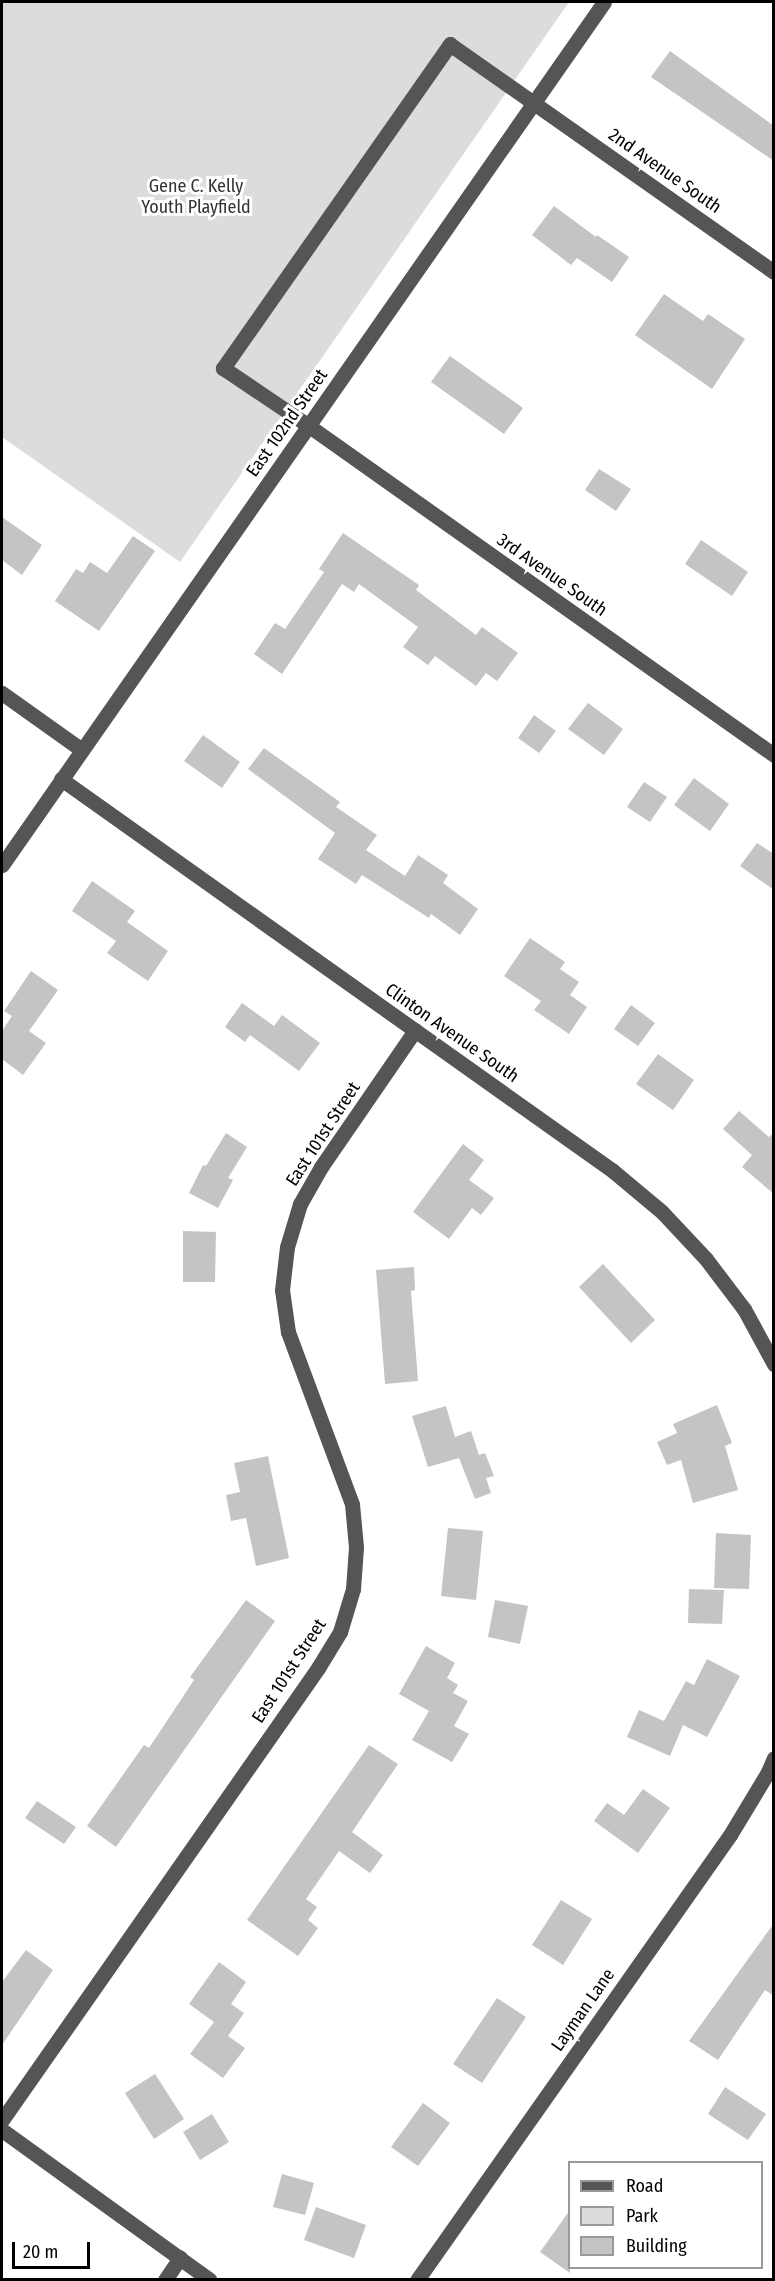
<!DOCTYPE html>
<style>
body{margin:0}
#map{position:relative;width:775px;height:2281px;overflow:hidden;background:#fff;font-family:"Fira Sans Condensed",sans-serif}
div>[style]{position:absolute}
[style*='--x']{left:calc(var(--x)*1px);top:calc(var(--y)*1px);width:calc(var(--w)*1px);rotate:calc(var(--a)*1deg)}
.green>*{inset:0;background:#dcdcdc}
.building>*{inset:0;background:#c4c4c4}
.minor>*{height:15px;margin:-7.5px;padding:0 7.5px;transform-origin:7.5px;border-radius:7.5px;background:#555}
span{translate:-50% -50%;white-space:nowrap;text-align:center;line-height:1.15;-webkit-text-stroke:6px #fff;paint-order:stroke}
.street-label{font-size:18px;color:#000}
.park-label{font-size:18px;color:#333}
.frame{position:absolute;inset:0;border:3px solid #000;pointer-events:none}
.legend{position:absolute;left:568px;top:2161px;width:195px;height:108px;box-sizing:border-box;background:#fff;border:2px solid #999;margin:0;padding:8px 10px;list-style:none;font-size:18px;color:#000}
.legend li{display:flex;align-items:center;gap:12px;height:30px}
.legend b{width:30px;border:2px solid #999}
.scale{position:absolute;left:12px;top:2242px;width:78px;height:27px;box-sizing:border-box;border:3px solid #000;border-top:0;padding-left:8px;font-size:18px;line-height:21px;white-space:nowrap;color:#000;-webkit-text-stroke:4px #fff;paint-order:stroke}
</style>
<div id="map">
<div class="green">
<div style="clip-path:polygon(2px 2px,569px 2px,180px 562px,2px 437px)"></div>
</div>
<div class="building">
<div style="clip-path:polygon(670px 51px,774px 126px,774px 161px,651px 77px)"></div>
<div style="clip-path:polygon(554px 206px,596px 237px,597px 235px,629px 257px,612px 282px,577px 258px,571px 265px,532px 235px)"></div>
<div style="clip-path:polygon(664px 294px,703px 321px,708px 314px,745px 339px,712px 389px,635px 335px)"></div>
<div style="clip-path:polygon(450px 356px,523px 408px,504px 434px,431px 382px)"></div>
<div style="clip-path:polygon(599px 469px,631px 489px,616px 511px,585px 490px)"></div>
<div style="clip-path:polygon(2px 517px,42px 545px,22px 575px,2px 560px)"></div>
<div style="clip-path:polygon(343px 533px,419px 585px,416px 590px,476px 635px,482px 627px,518px 653px,497px 681px,486px 673px,476px 686px,435px 656px,428px 665px,403px 647px,418px 627px,359px 584px,354px 592px,342px 584px,282px 674px,254px 654px,275px 623px,285px 629px,324px 572px,319px 569px)"></div>
<div style="clip-path:polygon(133px 536px,155px 551px,99px 631px,55px 601px,76px 569px,83px 573px,90px 562px,107px 573px)"></div>
<div style="clip-path:polygon(701px 540px,748px 572px,732px 596px,685px 564px)"></div>
<div style="clip-path:polygon(588px 703px,623px 729px,604px 755px,568px 729px)"></div>
<div style="clip-path:polygon(534px 715px,556px 731px,539px 753px,518px 738px)"></div>
<div style="clip-path:polygon(203px 735px,240px 762px,222px 788px,184px 761px)"></div>
<div style="clip-path:polygon(264px 748px,340px 802px,336px 807px,377px 835px,366px 850px,405px 876px,418px 855px,448px 875px,443px 883px,478px 909px,460px 935px,431px 914px,429px 918px,362px 875px,356px 884px,318px 859px,335px 833px,248px 769px)"></div>
<div style="clip-path:polygon(694px 778px,729px 804px,710px 831px,674px 805px)"></div>
<div style="clip-path:polygon(644px 782px,667px 797px,650px 822px,627px 807px)"></div>
<div style="clip-path:polygon(757px 843px,774px 854px,774px 890px,740px 866px)"></div>
<div style="clip-path:polygon(92px 881px,135px 911px,127px 922px,168px 951px,148px 981px,107px 953px,116px 941px,72px 911px)"></div>
<div style="clip-path:polygon(530px 938px,565px 962px,560px 969px,579px 982px,570px 995px,587px 1007px,569px 1034px,534px 1010px,541px 1001px,504px 976px)"></div>
<div style="clip-path:polygon(31px 971px,58px 990px,29px 1031px,46px 1043px,23px 1075px,2px 1059px,2px 1031px,12px 1016px,4px 1011px)"></div>
<div style="clip-path:polygon(242px 1003px,274px 1026px,282px 1015px,320px 1043px,299px 1071px,250px 1035px,245px 1042px,225px 1027px)"></div>
<div style="clip-path:polygon(631px 1005px,655px 1023px,638px 1046px,614px 1029px)"></div>
<div style="clip-path:polygon(658px 1054px,694px 1080px,673px 1110px,636px 1084px)"></div>
<div style="clip-path:polygon(739px 1111px,769px 1137px,774px 1132px,774px 1194px,742px 1167px,752px 1155px,723px 1129px)"></div>
<div style="clip-path:polygon(226px 1133px,247px 1147px,228px 1178px,233px 1180px,218px 1208px,189px 1193px,203px 1165px,206px 1166px)"></div>
<div style="clip-path:polygon(463px 1144px,484px 1160px,469px 1180px,494px 1198px,481px 1215px,472px 1208px,449px 1239px,413px 1212px)"></div>
<div style="clip-path:polygon(183px 1231px,216px 1232px,215px 1282px,183px 1282px)"></div>
<div style="clip-path:polygon(603px 1264px,655px 1320px,631px 1343px,579px 1287px)"></div>
<div style="clip-path:polygon(414px 1267px,415px 1290px,411px 1291px,418px 1381px,385px 1384px,376px 1270px)"></div>
<div style="clip-path:polygon(717px 1405px,732px 1443px,725px 1446px,738px 1490px,693px 1503px,681px 1460px,667px 1465px,657px 1442px,677px 1433px,673px 1424px)"></div>
<div style="clip-path:polygon(446px 1406px,455px 1437px,471px 1431px,479px 1455px,485px 1453px,494px 1476px,486px 1478px,491px 1493px,475px 1499px,459px 1458px,428px 1467px,412px 1416px)"></div>
<div style="clip-path:polygon(268px 1456px,289px 1558px,256px 1566px,246px 1518px,231px 1521px,226px 1495px,240px 1492px,234px 1463px)"></div>
<div style="clip-path:polygon(448px 1528px,483px 1531px,476px 1600px,441px 1596px)"></div>
<div style="clip-path:polygon(716px 1533px,751px 1535px,749px 1589px,714px 1588px)"></div>
<div style="clip-path:polygon(689px 1589px,724px 1590px,722px 1624px,688px 1623px)"></div>
<div style="clip-path:polygon(246px 1600px,275px 1621px,116px 1847px,87px 1826px,144px 1745px,149px 1748px,194px 1680px,190px 1677px)"></div>
<div style="clip-path:polygon(495px 1600px,528px 1606px,520px 1644px,488px 1637px)"></div>
<div style="clip-path:polygon(426px 1646px,455px 1663px,447px 1678px,458px 1685px,453px 1693px,468px 1701px,454px 1726px,469px 1734px,452px 1762px,412px 1740px,429px 1711px,399px 1694px)"></div>
<div style="clip-path:polygon(707px 1659px,740px 1676px,707px 1737px,683px 1725px,670px 1756px,627px 1737px,639px 1710px,664px 1721px,686px 1681px,694px 1685px)"></div>
<div style="clip-path:polygon(369px 1745px,398px 1764px,352px 1832px,383px 1855px,370px 1873px,339px 1851px,306px 1899px,317px 1907px,308px 1920px,318px 1928px,298px 1956px,247px 1920px)"></div>
<div style="clip-path:polygon(643px 1789px,670px 1808px,638px 1853px,594px 1821px,607px 1803px,624px 1815px)"></div>
<div style="clip-path:polygon(37px 1801px,76px 1827px,64px 1844px,25px 1818px)"></div>
<div style="clip-path:polygon(561px 1900px,592px 1919px,563px 1965px,532px 1945px)"></div>
<div style="clip-path:polygon(774px 1923px,774px 1996px,765px 1990px,718px 2060px,689px 2041px)"></div>
<div style="clip-path:polygon(26px 1950px,53px 1970px,2px 2045px,2px 1982px)"></div>
<div style="clip-path:polygon(219px 1962px,246px 1982px,231px 2004px,244px 2013px,228px 2036px,245px 2048px,223px 2078px,190px 2054px,214px 2022px,189px 2004px)"></div>
<div style="clip-path:polygon(497px 1998px,526px 2017px,482px 2083px,453px 2064px)"></div>
<div style="clip-path:polygon(155px 2074px,184px 2119px,154px 2139px,125px 2093px)"></div>
<div style="clip-path:polygon(725px 2087px,766px 2114px,748px 2140px,708px 2114px)"></div>
<div style="clip-path:polygon(423px 2103px,450px 2123px,418px 2166px,391px 2147px)"></div>
<div style="clip-path:polygon(212px 2114px,229px 2142px,200px 2160px,183px 2132px)"></div>
<div style="clip-path:polygon(282px 2174px,314px 2183px,305px 2215px,273px 2207px)"></div>
<div style="clip-path:polygon(316px 2207px,366px 2225px,354px 2258px,304px 2240px)"></div>
<div style="clip-path:polygon(570px 2210px,570px 2273px,540px 2252px)"></div>
</div>
<div class="minor">
<div style="--x:774;--y:272;--w:396;--a:-144.9"></div>
<div style="--x:450;--y:44;--w:396;--a:125"></div>
<div style="--x:223;--y:368;--w:104;--a:34"></div>
<div style="--x:309;--y:426;--w:570;--a:35.28"></div>
<div style="--x:2;--y:693;--w:98;--a:35.5"></div>
<div style="--x:61;--y:779;--w:677;--a:35.38"></div>
<div style="--x:613;--y:1171;--w:64;--a:39.9"></div>
<div style="--x:662;--y:1212;--w:64;--a:46.9"></div>
<div style="--x:706;--y:1259;--w:63;--a:52.8"></div>
<div style="--x:744;--y:1309;--w:63;--a:61.4"></div>
<div style="--x:2;--y:865;--w:1052;--a:-55.1"></div>
<div style="--x:2;--y:2120;--w:552;--a:-55.04"></div>
<div style="--x:318;--y:1668;--w:42;--a:-58.6"></div>
<div style="--x:340;--y:1632;--w:45;--a:-73.2"></div>
<div style="--x:353;--y:1589;--w:42;--a:-85.9"></div>
<div style="--x:356;--y:1547;--w:43;--a:-95.3"></div>
<div style="--x:352;--y:1504;--w:184;--a:-110.4"></div>
<div style="--x:288;--y:1332;--w:42;--a:-98.1"></div>
<div style="--x:282;--y:1290;--w:43;--a:-83.4"></div>
<div style="--x:287;--y:1247;--w:45;--a:-73.2"></div>
<div style="--x:300;--y:1204;--w:43;--a:-60.4"></div>
<div style="--x:321;--y:1167;--w:166;--a:-55.5"></div>
<div style="--x:2;--y:2130;--w:256;--a:35.8"></div>
<div style="--x:165;--y:2280;--w:27;--a:-56"></div>
<div style="--x:417;--y:2280;--w:544;--a:-54.88"></div>
<div style="--x:730;--y:1835;--w:74;--a:-58.9"></div>
<div style="--x:768;--y:1772;--w:15;--a:-67"></div>
</div>
<div class="street-label">
<span style="left:665px;top:171px;rotate:35deg">2nd Avenue South</span>
<span style="left:287px;top:423px;rotate:-55deg">East 102nd Street</span>
<span style="left:552px;top:575px;rotate:35deg">3rd Avenue South</span>
<span style="left:452px;top:1033px;rotate:35deg">Clinton Avenue South</span>
<span style="left:323px;top:1134px;rotate:-57deg">East 101st Street</span>
<span style="left:289px;top:1671px;rotate:-57deg">East 101st Street</span>
<span style="left:583px;top:2010px;rotate:-55deg">Layman Lane</span>
</div>
<div class="park-label">
<span style="left:196px;top:197px">Gene C. Kelly<br>Youth Playfield</span>
</div>
<div class="frame"></div>
<ul class="legend">
<li><b style="height:8px;background:#555"></b>Road</li>
<li><b style="height:16px;background:#dcdcdc"></b>Park</li>
<li><b style="height:16px;background:#c4c4c4"></b>Building</li>
</ul>
<div class="scale">20 m</div>
</div>
